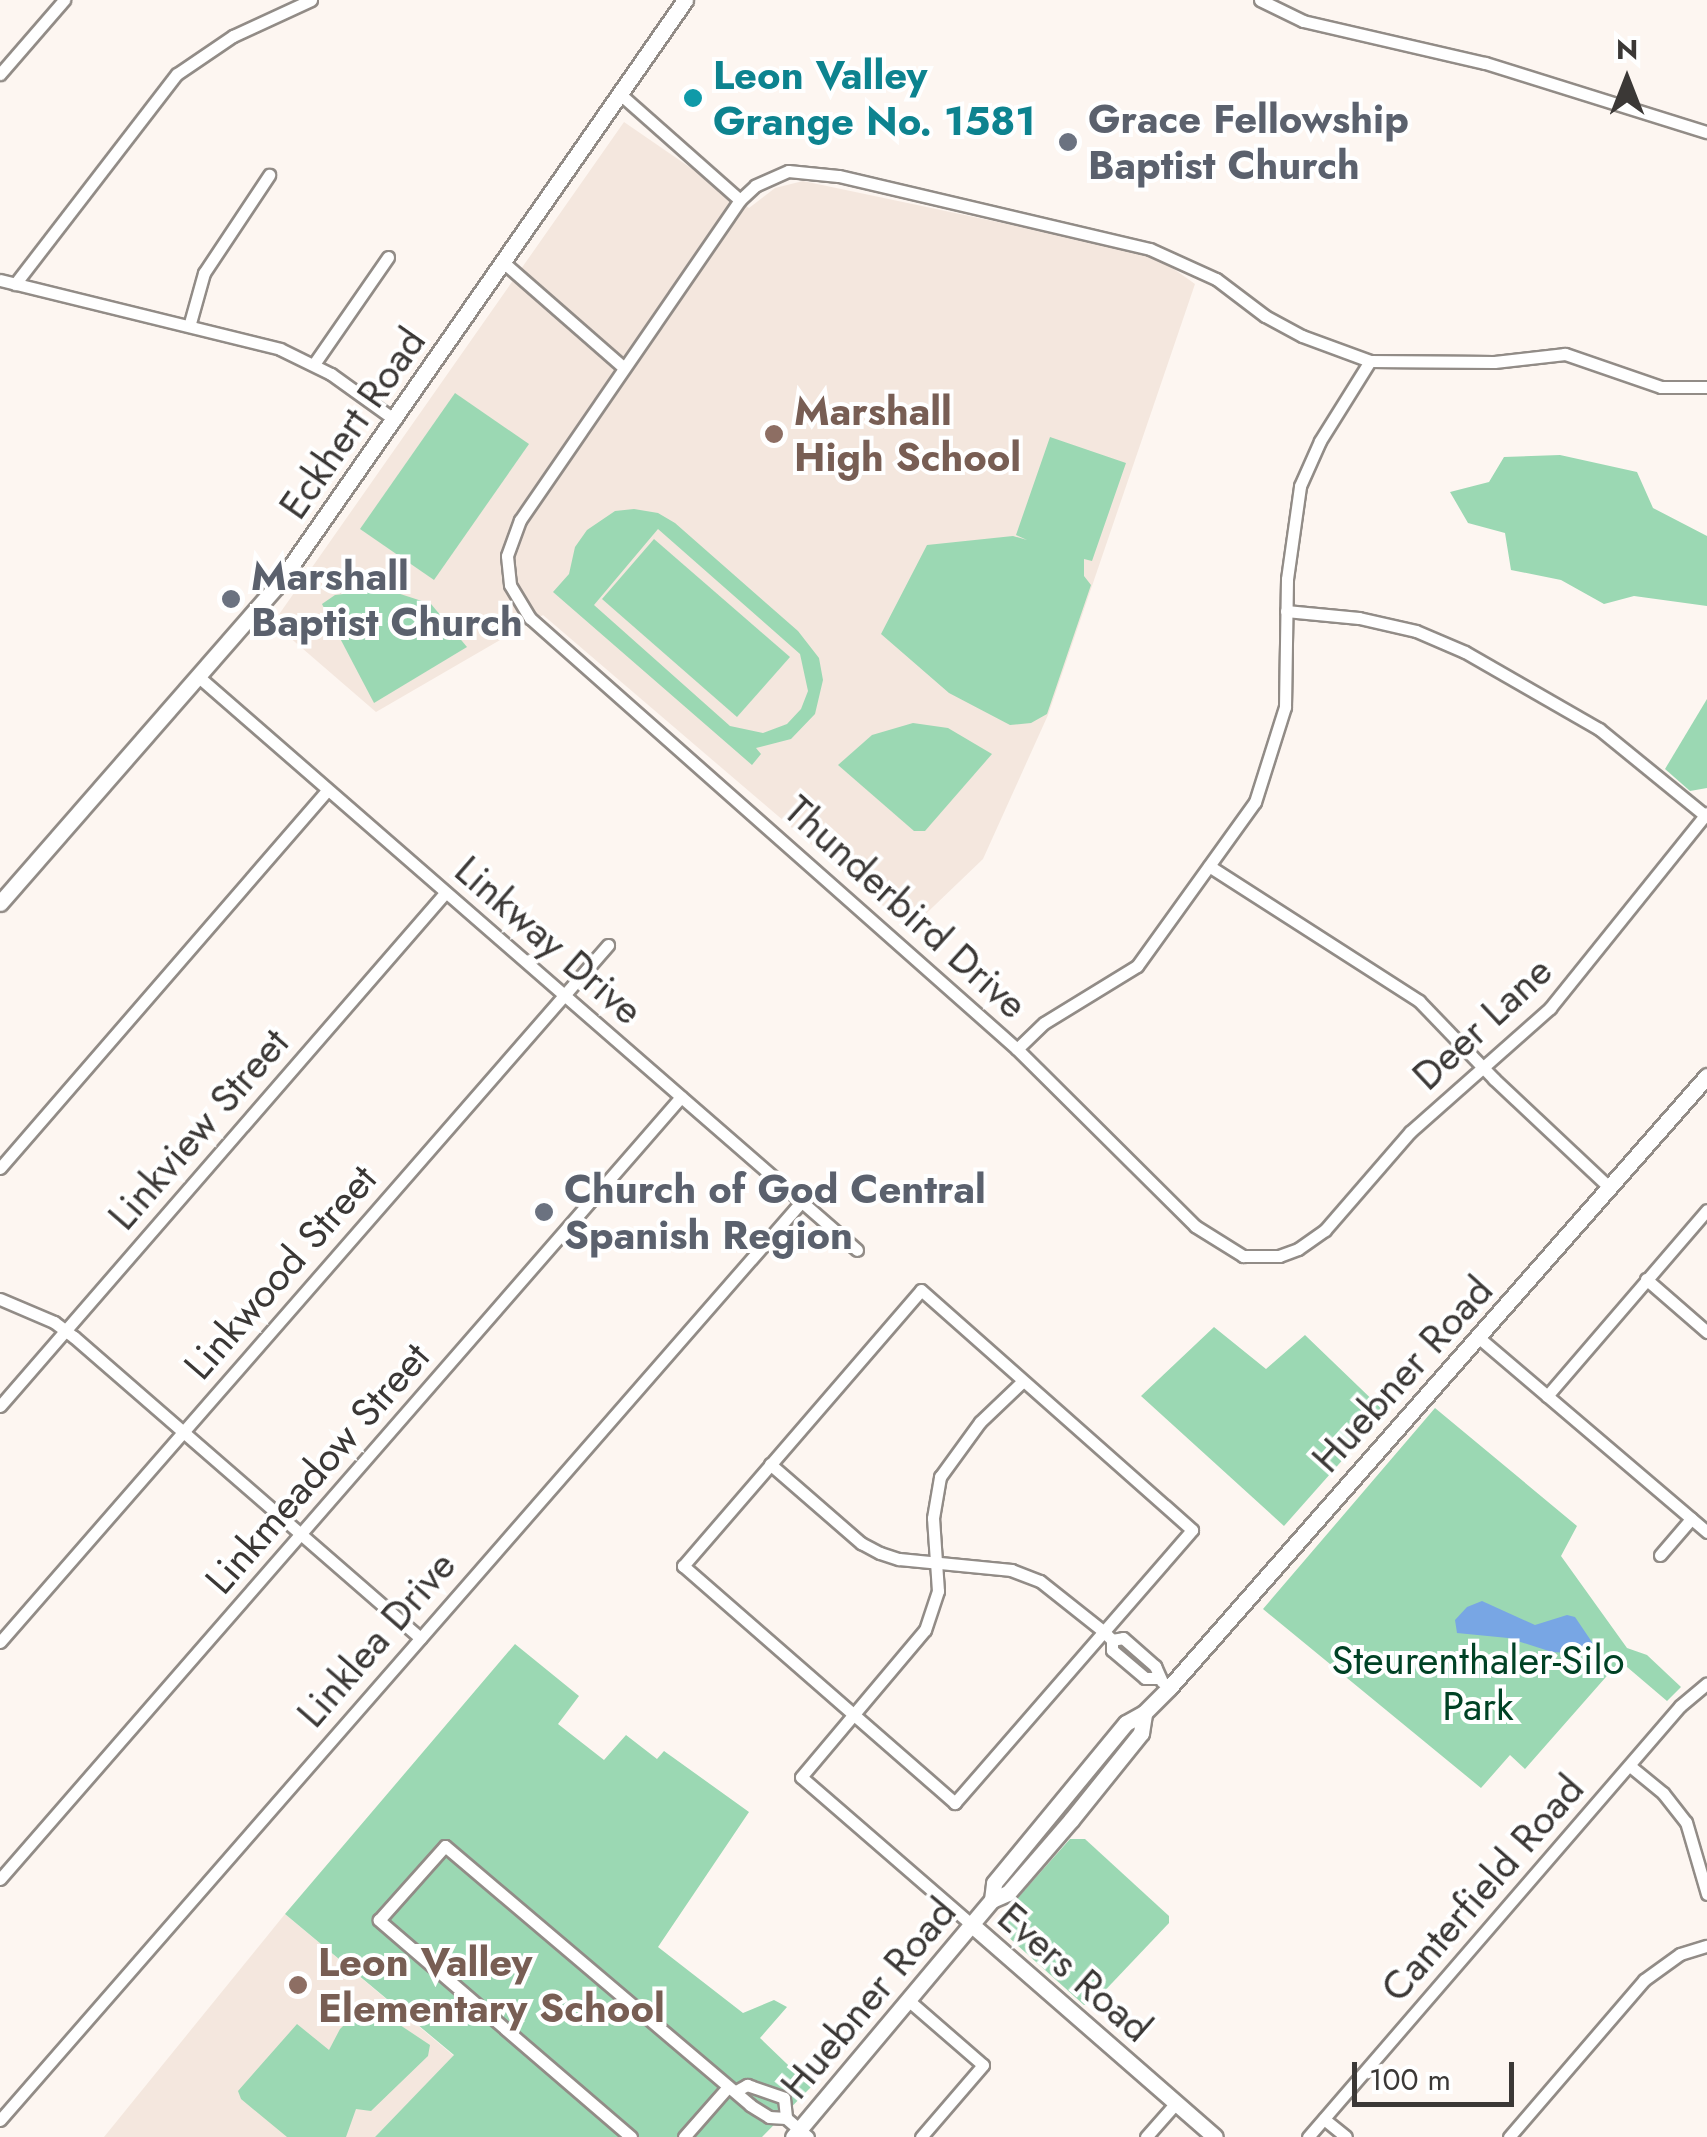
<!DOCTYPE html>
<style>
body{margin:0}
#map{position:relative;width:1707px;height:2137px;overflow:hidden;background:#fdf6f1;font-family:Jost,sans-serif}
div>[style]{position:absolute}
[style*='--x']{left:calc(var(--x)*1px);top:calc(var(--y)*1px);width:calc(var(--w)*1px);rotate:calc(var(--a)*1deg)}
.built>*{inset:0;background:#f4e7de}
.green>*{inset:0;background:#9bd8b3}
.water>*{inset:0;background:#78a6e4}
.roads{filter:drop-shadow(2px 0 #928c87) drop-shadow(-2px 0 #928c87) drop-shadow(0 2px #928c87) drop-shadow(0 -2px #928c87)}
.minor>*{height:11px;margin:-5.5px;padding:0 5.5px;transform-origin:5.5px;border-radius:5.5px;background:#fff}
.major>*{height:15px;margin:-7.5px;padding:0 7.5px;transform-origin:7.5px;border-radius:7.5px;background:#fff}
.dots>*{width:28px;height:28px;translate:-50% -50%;box-sizing:border-box;border:5px solid #fff;border-radius:50%}
span{translate:-50% -50%;white-space:nowrap;text-align:center;line-height:1.15;-webkit-text-stroke:8px #fff;paint-order:stroke}
.culture-label{font-size:40px;color:#0d838f;font-weight:700}
.left{translate:0 -50%;text-align:left}
.worship-label{font-size:40px;color:#5b616d;font-weight:700}
.education-label{font-size:40px;color:#785e54;font-weight:700}
.street-label{font-size:40px;color:#3b3836}
.park-label{font-size:40px;color:#004225}
.north{position:absolute;left:1577px;top:30px;width:100px;height:100px;-webkit-text-stroke:8px #fff;paint-order:stroke;rotate:0deg;font-size:28px;font-weight:700;line-height:40px;text-align:center;color:#3b3836}
.north::after{content:'';display:block;margin:auto;width:35px;height:45px;background:#3b3836;clip-path:polygon(50% 0,100% 100%,50% 72%,0 100%)}
.scale{position:absolute;left:1352px;top:2062px;width:162px;height:45px;box-sizing:border-box;border:5px solid #3b3836;border-top:0;padding-left:12px;font-size:30px;line-height:35px;white-space:nowrap;color:#3b3836;-webkit-text-stroke:8px #fff;paint-order:stroke}
</style>
<div id="map">
<div class="built">
<div style="clip-path:polygon(624px 122px,749px 208px,775px 188px,803px 181px,1154px 255px,1195px 284px,1048px 715px,983px 859px,910px 929px,543px 615px,376px 712px,273px 623px)"></div>
<div style="clip-path:polygon(285px 1914px,454px 2056px,375px 2137px,104px 2137px)"></div>
</div>
<div class="green">
<div style="clip-path:polygon(455px 393px,529px 444px,434px 580px,360px 529px)"></div>
<div style="clip-path:polygon(1050px 437px,1126px 463px,1092px 561px,1084px 559px,1084px 576px,1091px 585px,1047px 714px,1031px 723px,1010px 725px,949px 693px,881px 634px,927px 545px,1013px 536px,1027px 540px,1016px 535px)"></div>
<div style="clip-path:polygon(1560px 455px,1637px 472px,1653px 508px,1707px 536px,1707px 606px,1634px 596px,1604px 604px,1561px 580px,1511px 570px,1505px 533px,1468px 523px,1450px 492px,1489px 482px,1504px 457px)"></div>
<div style="clip-path:polygon(evenodd,634px 509px,658px 513px,675px 523px,798px 631px,819px 658px,823px 680px,815px 714px,791px 739px,756px 748px,761px 754px,752px 765px,553px 592px,569px 574px,575px 547px,587px 530px,615px 511px,634px 509px,658px 529px,800px 654px,808px 691px,801px 709px,787px 724px,763px 733px,730px 726px,594px 605px,658px 529px)"></div>
<div style="clip-path:polygon(654px 539px,790px 657px,737px 717px,602px 599px)"></div>
<div style="clip-path:polygon(385px 589px,431px 604px,467px 647px,374px 703px,322px 604px,335px 595px)"></div>
<div style="clip-path:polygon(1707px 699px,1707px 788px,1690px 791px,1665px 769px)"></div>
<div style="clip-path:polygon(913px 723px,948px 728px,992px 754px,925px 831px,914px 831px,838px 765px,872px 735px)"></div>
<div style="clip-path:polygon(1214px 1327px,1266px 1369px,1305px 1335px,1385px 1412px,1284px 1526px,1141px 1396px)"></div>
<div style="clip-path:polygon(1435px 1408px,1577px 1526px,1561px 1556px,1627px 1648px,1647px 1655px,1681px 1687px,1667px 1701px,1620px 1661px,1525px 1769px,1510px 1755px,1481px 1788px,1263px 1609px)"></div>
<div style="clip-path:polygon(515px 1644px,579px 1696px,558px 1724px,604px 1760px,626px 1735px,657px 1759px,664px 1751px,749px 1812px,658px 1947px,743px 2013px,774px 2000px,787px 2007px,760px 2038px,811px 2087px,762px 2137px,375px 2137px,454px 2055px,285px 1914px)"></div>
<div style="clip-path:polygon(1070px 1839px,1085px 1839px,1169px 1916px,1169px 1923px,1094px 2002px,1084px 2005px,1005px 1934px,1005px 1912px)"></div>
<div style="clip-path:polygon(367px 2003px,430px 2045px,428px 2056px,371px 2111px,356px 2109px,346px 2137px,287px 2137px,241px 2099px,238px 2091px,297px 2024px,329px 2050px,340px 2029px)"></div>
</div>
<div class="water">
<div style="clip-path:polygon(1482px 1601px,1535px 1625px,1567px 1615px,1575px 1617px,1596px 1648px,1586px 1654px,1552px 1652px,1508px 1638px,1457px 1633px,1455px 1620px,1467px 1607px)"></div>
</div>
<div class="roads">
<div class="minor">
<div style="--x:1260;--y:0;--w:48;--a:26"></div>
<div style="--x:1303;--y:21;--w:187;--a:13"></div>
<div style="--x:1485;--y:63;--w:232;--a:17.3"></div>
<div style="--x:0;--y:74;--w:98;--a:-49.1"></div>
<div style="--x:620;--y:94;--w:160;--a:41.5"></div>
<div style="--x:503;--y:262;--w:158;--a:41.2"></div>
<div style="--x:0;--y:280;--w:288;--a:13.8"></div>
<div style="--x:280;--y:349;--w:57;--a:26.1"></div>
<div style="--x:331;--y:374;--w:79;--a:35.7"></div>
<div style="--x:15;--y:284;--w:265;--a:-52.4"></div>
<div style="--x:177;--y:74;--w:68;--a:-34.2"></div>
<div style="--x:233;--y:36;--w:86;--a:-24.8"></div>
<div style="--x:190;--y:323;--w:52;--a:-74.4"></div>
<div style="--x:204;--y:273;--w:118;--a:-56.4"></div>
<div style="--x:314;--y:364;--w:130;--a:-55.3"></div>
<div style="--x:1707;--y:387;--w:46;--a:180"></div>
<div style="--x:1661;--y:387;--w:102;--a:-161"></div>
<div style="--x:1565;--y:354;--w:71;--a:173.6"></div>
<div style="--x:1494;--y:362;--w:124;--a:-179.5"></div>
<div style="--x:1370;--y:361;--w:72;--a:-159.8"></div>
<div style="--x:1302;--y:336;--w:42;--a:-151.6"></div>
<div style="--x:1265;--y:316;--w:61;--a:-142.9"></div>
<div style="--x:1216;--y:279;--w:72;--a:-155.6"></div>
<div style="--x:1150;--y:249;--w:320;--a:-166.8"></div>
<div style="--x:838;--y:176;--w:50;--a:-174.3"></div>
<div style="--x:788;--y:171;--w:36;--a:156"></div>
<div style="--x:755;--y:186;--w:21;--a:137"></div>
<div style="--x:740;--y:200;--w:388;--a:124.5"></div>
<div style="--x:520;--y:520;--w:38;--a:110"></div>
<div style="--x:507;--y:556;--w:29;--a:84"></div>
<div style="--x:510;--y:585;--w:39;--a:59"></div>
<div style="--x:530;--y:618;--w:650;--a:41.51"></div>
<div style="--x:1017;--y:1049;--w:251;--a:44.8"></div>
<div style="--x:1195;--y:1226;--w:57;--a:32"></div>
<div style="--x:1243;--y:1256;--w:36;--a:0"></div>
<div style="--x:1279;--y:1256;--w:20;--a:-20"></div>
<div style="--x:1298;--y:1249;--w:33;--a:-35"></div>
<div style="--x:1325;--y:1230;--w:130;--a:-49.1"></div>
<div style="--x:1410;--y:1132;--w:187;--a:-41.5"></div>
<div style="--x:1550;--y:1008;--w:250;--a:-51.2"></div>
<div style="--x:1286;--y:611;--w:73;--a:5.5"></div>
<div style="--x:1359;--y:618;--w:58;--a:12.8"></div>
<div style="--x:1416;--y:631;--w:53;--a:23.2"></div>
<div style="--x:1465;--y:652;--w:155;--a:29.9"></div>
<div style="--x:1599;--y:729;--w:139;--a:39.2"></div>
<div style="--x:200;--y:678;--w:871;--a:41.04"></div>
<div style="--x:1209;--y:866;--w:250;--a:32.7"></div>
<div style="--x:1419;--y:1001;--w:108;--a:46.1"></div>
<div style="--x:1494;--y:1079;--w:158;--a:43.2"></div>
<div style="--x:1017;--y:1049;--w:37;--a:-44"></div>
<div style="--x:1044;--y:1023;--w:109;--a:-31.5"></div>
<div style="--x:1137;--y:966;--w:202;--a:-54.3"></div>
<div style="--x:1255;--y:802;--w:100;--a:-72.5"></div>
<div style="--x:1285;--y:707;--w:128;--a:-89.1"></div>
<div style="--x:1287;--y:579;--w:94;--a:-82"></div>
<div style="--x:1300;--y:486;--w:49;--a:-66"></div>
<div style="--x:1320;--y:441;--w:94;--a:-58"></div>
<div style="--x:0;--y:1168;--w:500;--a:-49.1"></div>
<div style="--x:1646;--y:1279;--w:81;--a:41"></div>
<div style="--x:921;--y:1290;--w:362;--a:41.5"></div>
<div style="--x:1192;--y:1530;--w:362;--a:131"></div>
<div style="--x:955;--y:1803;--w:361;--a:-138.9"></div>
<div style="--x:683;--y:1566;--w:364;--a:-49.2"></div>
<div style="--x:0;--y:1299;--w:59;--a:23.1"></div>
<div style="--x:54;--y:1322;--w:25;--a:37"></div>
<div style="--x:74;--y:1337;--w:459;--a:41"></div>
<div style="--x:1478;--y:1337;--w:301;--a:40.4"></div>
<div style="--x:1547;--y:1396;--w:245;--a:-49.3"></div>
<div style="--x:0;--y:1406;--w:679;--a:-49.06"></div>
<div style="--x:770;--y:1464;--w:121;--a:41"></div>
<div style="--x:861;--y:1543;--w:21;--a:28"></div>
<div style="--x:880;--y:1553;--w:20;--a:18"></div>
<div style="--x:899;--y:1559;--w:113;--a:5.6"></div>
<div style="--x:1011;--y:1570;--w:31;--a:21"></div>
<div style="--x:1040;--y:1581;--w:80;--a:38.4"></div>
<div style="--x:1103;--y:1631;--w:13;--a:45"></div>
<div style="--x:1112;--y:1640;--w:10;--a:90"></div>
<div style="--x:1112;--y:1650;--w:43;--a:40.3"></div>
<div style="--x:1145;--y:1678;--w:13;--a:0"></div>
<div style="--x:1660;--y:1555;--w:48;--a:-49.3"></div>
<div style="--x:1112;--y:1640;--w:11;--a:-10"></div>
<div style="--x:1123;--y:1638;--w:43;--a:41.2"></div>
<div style="--x:1155;--y:1666;--w:17;--a:66"></div>
<div style="--x:0;--y:1642;--w:925;--a:-48.9"></div>
<div style="--x:1630;--y:1766;--w:43;--a:39.3"></div>
<div style="--x:1663;--y:1793;--w:37;--a:52"></div>
<div style="--x:1686;--y:1822;--w:75;--a:73.7"></div>
<div style="--x:0;--y:1879;--w:1037;--a:-48.95"></div>
<div style="--x:972;--y:1925;--w:226;--a:-139.1"></div>
<div style="--x:801;--y:1777;--w:192;--a:-49.9"></div>
<div style="--x:925;--y:1630;--w:41;--a:-71.6"></div>
<div style="--x:938;--y:1591;--w:73;--a:-93.9"></div>
<div style="--x:933;--y:1518;--w:42;--a:-80.3"></div>
<div style="--x:940;--y:1477;--w:68;--a:-54"></div>
<div style="--x:980;--y:1422;--w:59;--a:-43.6"></div>
<div style="--x:908;--y:2000;--w:99;--a:40.9"></div>
<div style="--x:983;--y:2065;--w:95;--a:130.7"></div>
<div style="--x:736;--y:2091;--w:13;--a:-29"></div>
<div style="--x:747;--y:2085;--w:39;--a:19"></div>
<div style="--x:784;--y:2098;--w:20;--a:84"></div>
<div style="--x:1324;--y:2119;--w:28;--a:39"></div>
<div style="--x:0;--y:2120;--w:1218;--a:-48.89"></div>
<div style="--x:631;--y:2137;--w:333;--a:-139.3"></div>
<div style="--x:379;--y:1920;--w:99;--a:-48.3"></div>
<div style="--x:445;--y:1846;--w:400;--a:40.3"></div>
<div style="--x:750;--y:2105;--w:22;--a:32"></div>
<div style="--x:769;--y:2117;--w:17;--a:3"></div>
<div style="--x:786;--y:2118;--w:29;--a:41"></div>
<div style="--x:684;--y:2137;--w:67;--a:-48.7"></div>
<div style="--x:1146;--y:2137;--w:45;--a:-48.6"></div>
<div style="--x:1308;--y:2137;--w:569;--a:-49.2"></div>
<div style="--x:1680;--y:1706;--w:35;--a:-40"></div>
<div style="--x:1509;--y:2137;--w:207;--a:-49.3"></div>
<div style="--x:1644;--y:1980;--w:44;--a:-35.8"></div>
<div style="--x:1680;--y:1954;--w:28;--a:-17"></div>
</div>
<div class="major">
<div style="--x:0;--y:903;--w:421;--a:-48.9"></div>
<div style="--x:277;--y:586;--w:714;--a:-55.15"></div>
<div style="--x:992;--y:1900;--w:17;--a:-83"></div>
<div style="--x:994;--y:1883;--w:207;--a:-50.5"></div>
<div style="--x:1126;--y:1723;--w:21;--a:-29"></div>
<div style="--x:1144;--y:1713;--w:35;--a:-45"></div>
<div style="--x:1169;--y:1688;--w:815;--a:-48.68"></div>
<div style="--x:972;--y:1925;--w:322;--a:41.1"></div>
<div style="--x:793;--y:2137;--w:309;--a:-50"></div>
<div style="--x:992;--y:1900;--w:17;--a:-24"></div>
<div style="--x:1008;--y:1893;--w:96;--a:-49.2"></div>
<div style="--x:1071;--y:1820;--w:112;--a:-51.2"></div>
<div style="--x:1141;--y:1733;--w:20;--a:-81"></div>
</div>
</div>
<div class="dots">
<div style="left:693px;top:98px;background:#0f9aa8"></div>
<div style="left:1068px;top:142px;background:#6b7280"></div>
<div style="left:774px;top:434px;background:#8d6e63"></div>
<div style="left:231px;top:599px;background:#6b7280"></div>
<div style="left:544px;top:1212px;background:#6b7280"></div>
<div style="left:298px;top:1985px;background:#8d6e63"></div>
</div>
<div class="culture-label">
<span class="left" style="left:713px;top:98px">Leon Valley<br>Grange No. 1581</span>
</div>
<div class="worship-label">
<span class="left" style="left:1088px;top:142px">Grace Fellowship<br>Baptist Church</span>
<span class="left" style="left:251px;top:599px">Marshall<br>Baptist Church</span>
<span class="left" style="left:564px;top:1212px">Church of God Central<br>Spanish Region</span>
</div>
<div class="education-label">
<span class="left" style="left:794px;top:434px">Marshall<br>High School</span>
<span class="left" style="left:318px;top:1985px">Leon Valley<br>Elementary School</span>
</div>
<div class="street-label">
<span style="left:352px;top:423px;rotate:-55deg">Eckhert Road</span>
<span style="left:906px;top:907px;rotate:42deg">Thunderbird Drive</span>
<span style="left:549px;top:940px;rotate:41deg">Linkway Drive</span>
<span style="left:1482px;top:1023px;rotate:-43deg">Deer Lane</span>
<span style="left:198px;top:1129px;rotate:-49deg">Linkview Street</span>
<span style="left:280px;top:1272px;rotate:-49deg">Linkwood Street</span>
<span style="left:1402px;top:1374px;rotate:-48deg">Huebner Road</span>
<span style="left:317px;top:1468px;rotate:-49deg">Linkmeadow Street</span>
<span style="left:376px;top:1639px;rotate:-49deg">Linklea Drive</span>
<span style="left:1482px;top:1888px;rotate:-49deg">Canterfield Road</span>
<span style="left:1075px;top:1972px;rotate:41deg">Evers Road</span>
<span style="left:868px;top:1998px;rotate:-50deg">Huebner Road</span>
</div>
<div class="park-label">
<span style="left:1478px;top:1683px">Steurenthaler-Silo<br>Park</span>
</div>
<div class="north">N</div>
<div class="scale">100 m</div>
</div>
